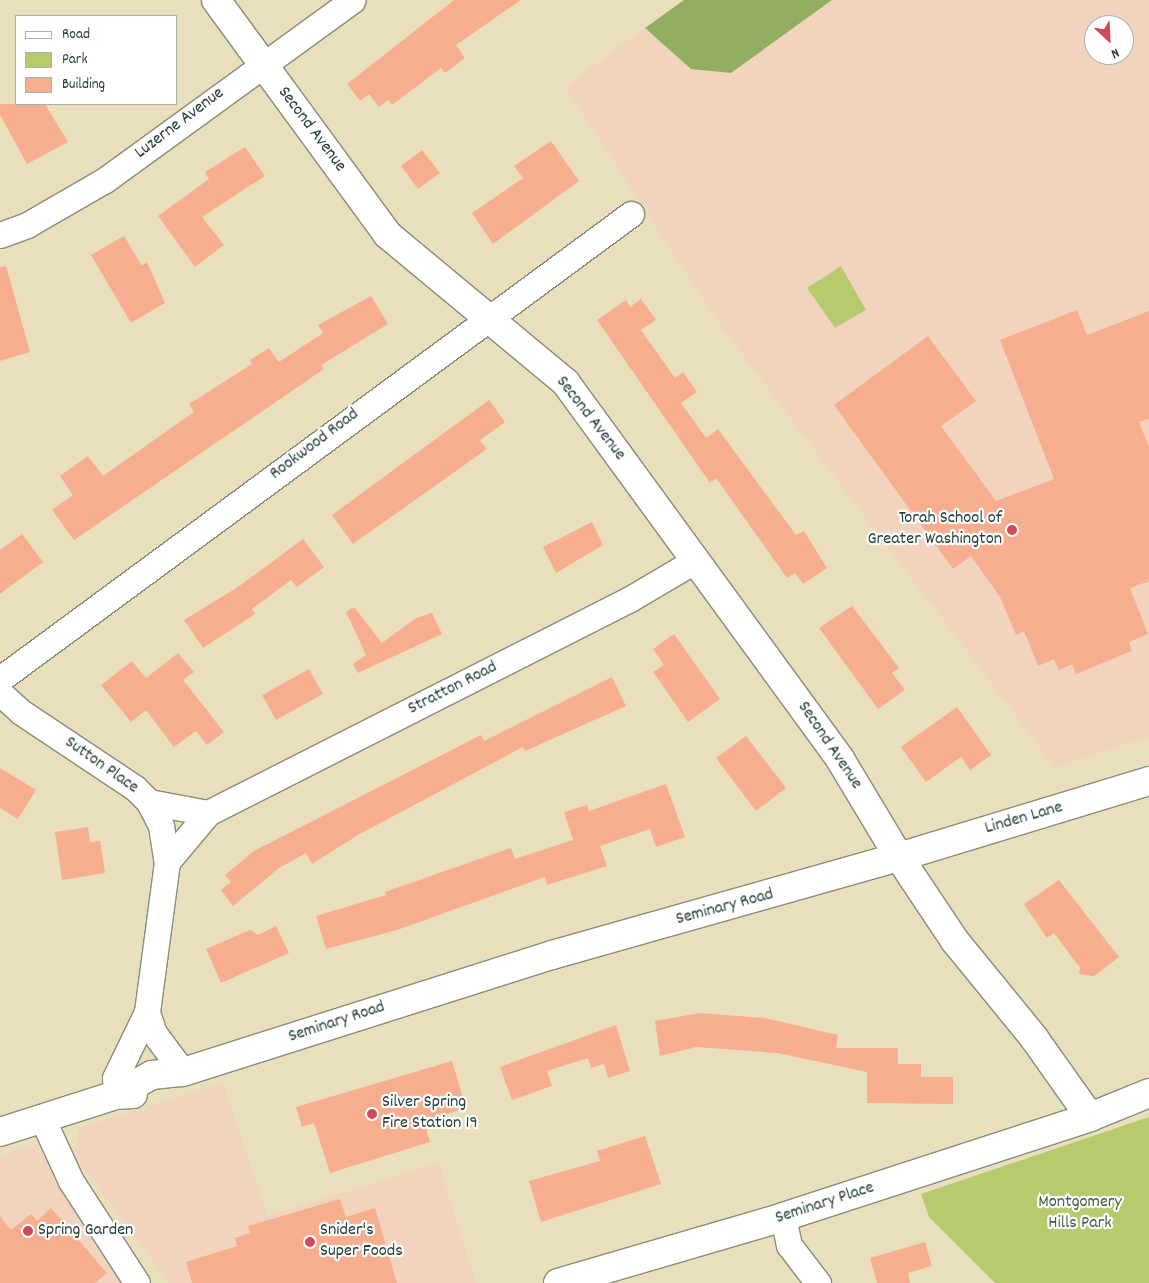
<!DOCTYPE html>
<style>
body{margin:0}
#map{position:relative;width:1149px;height:1283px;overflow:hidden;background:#eadfbc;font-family:Dekko,sans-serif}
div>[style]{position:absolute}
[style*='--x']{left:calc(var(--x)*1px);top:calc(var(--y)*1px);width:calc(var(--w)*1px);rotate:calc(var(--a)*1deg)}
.built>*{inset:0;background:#f2d4be}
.green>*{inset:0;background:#b8ca6e}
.forest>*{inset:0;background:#92ae61}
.building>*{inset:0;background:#f6ae8e}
.roads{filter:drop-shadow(1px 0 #848e78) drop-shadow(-1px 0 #848e78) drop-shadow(0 1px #848e78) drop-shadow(0 -1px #848e78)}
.minor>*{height:25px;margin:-12.5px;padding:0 12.5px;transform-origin:12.5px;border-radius:12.5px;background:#fff}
.tertiary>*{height:28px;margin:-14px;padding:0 14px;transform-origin:14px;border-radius:14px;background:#fff}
.secondary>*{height:28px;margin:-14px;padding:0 14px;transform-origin:14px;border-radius:14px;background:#fff}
.dots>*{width:14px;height:14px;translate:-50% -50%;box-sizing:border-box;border:2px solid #fff;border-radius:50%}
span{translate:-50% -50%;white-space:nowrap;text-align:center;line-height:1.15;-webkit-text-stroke:4.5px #fff;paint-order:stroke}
.street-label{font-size:18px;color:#1f3d34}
.poi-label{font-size:18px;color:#1f3d34}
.right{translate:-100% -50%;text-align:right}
.left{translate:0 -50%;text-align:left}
.park-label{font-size:18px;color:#456042}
.legend{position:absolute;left:15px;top:15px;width:162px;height:90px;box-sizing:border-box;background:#fff;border:1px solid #a5b1ae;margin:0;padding:6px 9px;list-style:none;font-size:15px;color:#1f3d34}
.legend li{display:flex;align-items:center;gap:10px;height:25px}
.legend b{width:25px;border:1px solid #a5b1ae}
.north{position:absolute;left:1084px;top:15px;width:50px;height:50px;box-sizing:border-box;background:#fff;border:1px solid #a5b1ae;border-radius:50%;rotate:155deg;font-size:14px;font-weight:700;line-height:20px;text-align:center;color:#1f3d34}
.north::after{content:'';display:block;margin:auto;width:18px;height:22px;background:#d1495b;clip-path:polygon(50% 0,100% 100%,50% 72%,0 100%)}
</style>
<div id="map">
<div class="built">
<div style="clip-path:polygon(evenodd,832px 0,1149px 0,1149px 737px,1055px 768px,719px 324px,565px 87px,645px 28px,691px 69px,731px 73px,832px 0,1094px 25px,1124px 25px,1124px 55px,1094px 55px,1094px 25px)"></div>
<div style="clip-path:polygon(223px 1083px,267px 1216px,439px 1163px,476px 1283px,169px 1283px,75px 1157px,79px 1128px)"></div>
<div style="clip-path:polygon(36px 1144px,131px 1283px,0 1283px,0 1156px)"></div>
</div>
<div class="green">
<div style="clip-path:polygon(841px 266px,866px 310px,835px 328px,807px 288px)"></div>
<div style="clip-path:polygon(1149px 1117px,1149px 1283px,995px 1283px,929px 1217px,921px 1194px)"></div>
</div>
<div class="forest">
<div style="clip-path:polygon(684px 0,832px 0,731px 73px,691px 69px,645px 28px)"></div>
</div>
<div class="building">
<div style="clip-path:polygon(454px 0,521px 0,456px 45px,465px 58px,445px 73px,441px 68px,392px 105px,388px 100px,379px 107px,369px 94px,360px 101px,347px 84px)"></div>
<div style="clip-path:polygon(0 104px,45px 104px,68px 142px,27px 164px,0 115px)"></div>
<div style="clip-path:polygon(551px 141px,579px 181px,493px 244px,472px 213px,523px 178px,514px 166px)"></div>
<div style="clip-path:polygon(245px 147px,265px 176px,202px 217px,224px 245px,195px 267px,158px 216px,209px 179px,205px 172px)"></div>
<div style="clip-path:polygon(422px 150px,440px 173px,418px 189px,401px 166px)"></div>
<div style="clip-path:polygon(124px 236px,142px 266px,147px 262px,165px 303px,131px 323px,91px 255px)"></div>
<div style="clip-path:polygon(6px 266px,30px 352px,0 361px,0 267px)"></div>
<div style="clip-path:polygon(371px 296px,388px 324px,321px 365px,324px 369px,74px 540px,52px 510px,73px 495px,60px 476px,88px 456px,103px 476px,194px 412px,189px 404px,252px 364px,250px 360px,269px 348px,279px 362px,323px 333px,318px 325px)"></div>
<div style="clip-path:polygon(641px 299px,656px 320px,641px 330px,675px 378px,683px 372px,697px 392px,681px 403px,706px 438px,718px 429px,796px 535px,804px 531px,827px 568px,803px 584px,795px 573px,787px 578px,716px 478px,710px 483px,597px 320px,626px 300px,630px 307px)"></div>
<div style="clip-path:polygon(1077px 310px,1087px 335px,1149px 311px,1149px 419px,1139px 422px,1149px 447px,1149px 581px,1130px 588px,1148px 634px,1129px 642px,1132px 651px,1076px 674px,1072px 664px,1059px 670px,1054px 659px,1038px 666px,1024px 631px,1016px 635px,1000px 597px,971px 556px,953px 569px,834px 405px,928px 336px,976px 401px,941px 426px,996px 501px,1054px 479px,1000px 340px)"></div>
<div style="clip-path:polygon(489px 400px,505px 422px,480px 440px,487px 449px,353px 544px,332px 515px)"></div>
<div style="clip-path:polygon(592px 522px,603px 545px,556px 573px,543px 547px)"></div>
<div style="clip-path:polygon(22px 534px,43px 562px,0 594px,0 550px)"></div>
<div style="clip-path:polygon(303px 539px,324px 567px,297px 587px,291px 580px,252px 609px,255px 614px,203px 648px,184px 620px,238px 587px)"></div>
<div style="clip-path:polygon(852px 606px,899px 668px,892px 673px,905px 690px,878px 709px,819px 628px)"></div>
<div style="clip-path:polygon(354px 607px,382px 643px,416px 618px,432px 613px,442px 634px,358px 673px,353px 664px,366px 655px,346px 612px)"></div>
<div style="clip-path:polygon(674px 634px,720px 699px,688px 722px,653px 672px,664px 665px,653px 649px)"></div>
<div style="clip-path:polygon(178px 653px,194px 672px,183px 680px,224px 732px,207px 745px,196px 731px,174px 747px,146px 710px,131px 722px,101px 685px,132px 661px,146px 678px)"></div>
<div style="clip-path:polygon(309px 669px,323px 694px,276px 720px,262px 695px)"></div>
<div style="clip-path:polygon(612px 677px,626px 706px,525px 751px,523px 747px,358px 835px,312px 864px,306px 853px,279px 868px,233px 906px,221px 890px,231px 882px,225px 875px,254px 851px,481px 735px,484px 741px)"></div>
<div style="clip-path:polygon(957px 707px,991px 755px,970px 770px,961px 757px,926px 782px,901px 747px)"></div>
<div style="clip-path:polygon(746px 736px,786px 788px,756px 811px,716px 758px)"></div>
<div style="clip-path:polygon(0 768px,36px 790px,18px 819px,0 808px)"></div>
<div style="clip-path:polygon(666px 784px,685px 837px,656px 847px,650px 829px,600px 846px,607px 866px,547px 885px,545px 877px,397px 930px,326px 949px,316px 916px,386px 895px,385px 892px,511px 848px,515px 859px,573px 840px,564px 812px,587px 805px,589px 811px)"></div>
<div style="clip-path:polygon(88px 827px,90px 842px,100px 841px,105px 873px,62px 880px,55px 832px)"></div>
<div style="clip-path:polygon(1059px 880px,1119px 957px,1094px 976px,1079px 974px,1080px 968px,1054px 933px,1047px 938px,1024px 904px)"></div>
<div style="clip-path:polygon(276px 926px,289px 953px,221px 983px,206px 949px,250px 930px,258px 935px)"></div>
<div style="clip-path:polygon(700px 1013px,765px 1018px,838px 1035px,836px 1048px,898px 1048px,898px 1064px,921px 1064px,921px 1077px,953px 1077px,953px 1104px,867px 1103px,867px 1072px,777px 1053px,696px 1047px,660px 1056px,655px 1021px)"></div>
<div style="clip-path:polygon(616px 1025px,630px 1071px,608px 1078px,604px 1064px,591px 1068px,588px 1058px,547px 1071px,552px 1086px,512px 1100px,500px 1067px)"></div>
<div style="clip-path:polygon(452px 1061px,466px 1108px,424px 1121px,430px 1142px,330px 1173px,314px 1123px,302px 1127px,296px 1107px)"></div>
<div style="clip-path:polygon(645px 1136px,661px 1184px,541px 1222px,529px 1181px,600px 1161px,597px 1151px)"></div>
<div style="clip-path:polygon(340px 1199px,346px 1217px,375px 1208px,397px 1283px,192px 1283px,186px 1262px,237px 1246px,235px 1238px,250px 1233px,248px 1226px)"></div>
<div style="clip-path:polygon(51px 1208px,107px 1273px,95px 1283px,0 1283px,0 1216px,11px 1230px,31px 1214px,37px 1221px)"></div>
<div style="clip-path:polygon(925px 1242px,932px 1266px,908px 1273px,910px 1283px,877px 1283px,870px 1258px)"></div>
</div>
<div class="roads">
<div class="minor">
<div style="--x:0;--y:235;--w:29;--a:-20"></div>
<div style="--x:27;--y:225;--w:90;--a:-30"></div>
<div style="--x:105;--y:180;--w:306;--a:-36"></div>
<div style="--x:0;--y:679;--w:784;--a:-36.39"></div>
<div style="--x:0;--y:693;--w:28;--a:42"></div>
<div style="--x:21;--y:712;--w:137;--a:33.7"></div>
<div style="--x:135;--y:788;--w:20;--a:45"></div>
<div style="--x:149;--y:802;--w:27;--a:63"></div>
<div style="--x:161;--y:826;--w:36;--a:81"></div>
<div style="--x:167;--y:862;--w:151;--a:97.6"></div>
<div style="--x:147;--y:1012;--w:22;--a:72"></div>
<div style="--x:154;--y:1033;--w:49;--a:53.4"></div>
<div style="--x:149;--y:802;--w:60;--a:10.6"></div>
<div style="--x:208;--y:813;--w:64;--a:129.9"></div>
<div style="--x:208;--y:813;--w:473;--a:-26.9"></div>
<div style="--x:630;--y:599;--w:77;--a:-30.6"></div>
<div style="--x:116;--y:1095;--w:17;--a:-93"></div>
<div style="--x:115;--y:1078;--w:73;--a:-64.1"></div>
<div style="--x:42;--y:1118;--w:69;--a:65.3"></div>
<div style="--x:71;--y:1181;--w:121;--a:57.1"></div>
<div style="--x:783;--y:1217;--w:29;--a:78"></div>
<div style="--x:789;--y:1245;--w:48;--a:52.7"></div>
</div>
<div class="tertiary">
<div style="--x:216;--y:0;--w:291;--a:53.8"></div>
<div style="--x:388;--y:235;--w:231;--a:39.7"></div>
<div style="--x:566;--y:383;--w:465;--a:53.9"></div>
<div style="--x:840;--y:759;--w:114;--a:59"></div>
<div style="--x:899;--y:857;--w:261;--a:-16.9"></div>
<div style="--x:558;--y:1283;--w:234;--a:-16.3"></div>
<div style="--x:783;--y:1217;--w:323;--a:-18"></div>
</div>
<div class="secondary">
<div style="--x:116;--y:1095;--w:41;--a:-29.1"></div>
<div style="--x:152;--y:1075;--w:31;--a:-6"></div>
<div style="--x:183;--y:1072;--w:387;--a:-17.6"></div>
<div style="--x:552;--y:955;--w:361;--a:-15.8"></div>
<div style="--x:899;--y:857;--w:101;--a:56.3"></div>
<div style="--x:955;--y:941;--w:125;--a:50.8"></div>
<div style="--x:1034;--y:1038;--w:97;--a:54.7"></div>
<div style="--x:1090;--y:1117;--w:64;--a:-22.1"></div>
<div style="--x:0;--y:1132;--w:122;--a:-17.7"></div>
<div style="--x:116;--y:1095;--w:17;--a:-3"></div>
</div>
</div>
<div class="dots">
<div style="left:1012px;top:530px;background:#d1495b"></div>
<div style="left:372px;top:1114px;background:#d1495b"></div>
<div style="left:28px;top:1231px;background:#d1495b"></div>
<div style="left:310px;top:1242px;background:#d1495b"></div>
</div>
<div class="street-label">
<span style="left:180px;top:124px;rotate:-37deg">Luzerne Avenue</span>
<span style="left:311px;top:130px;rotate:53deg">Second Avenue</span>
<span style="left:590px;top:419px;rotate:52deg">Second Avenue</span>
<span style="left:315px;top:445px;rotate:-37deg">Rookwood Road</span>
<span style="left:453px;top:689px;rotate:-27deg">Stratton Road</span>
<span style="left:829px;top:746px;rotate:56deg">Second Avenue</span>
<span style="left:101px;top:766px;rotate:35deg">Sutton Place</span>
<span style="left:1024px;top:819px;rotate:-16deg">Linden Lane</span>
<span style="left:725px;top:908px;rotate:-15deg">Seminary Road</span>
<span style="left:337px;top:1023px;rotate:-18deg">Seminary Road</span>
<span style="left:825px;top:1204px;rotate:-18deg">Seminary Place</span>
</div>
<div class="poi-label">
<span class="right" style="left:1002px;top:530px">Torah School of<br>Greater Washington</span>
<span class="left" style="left:382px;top:1114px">Silver Spring<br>Fire Station 19</span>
<span class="left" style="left:38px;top:1231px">Spring Garden</span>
<span class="left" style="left:320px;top:1242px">Snider's<br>Super Foods</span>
</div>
<div class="park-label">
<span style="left:1080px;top:1214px">Montgomery<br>Hills Park</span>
</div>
<ul class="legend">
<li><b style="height:6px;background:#fff"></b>Road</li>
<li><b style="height:14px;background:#b8ca6e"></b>Park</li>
<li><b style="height:14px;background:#f6ae8e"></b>Building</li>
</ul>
<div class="north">N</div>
</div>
